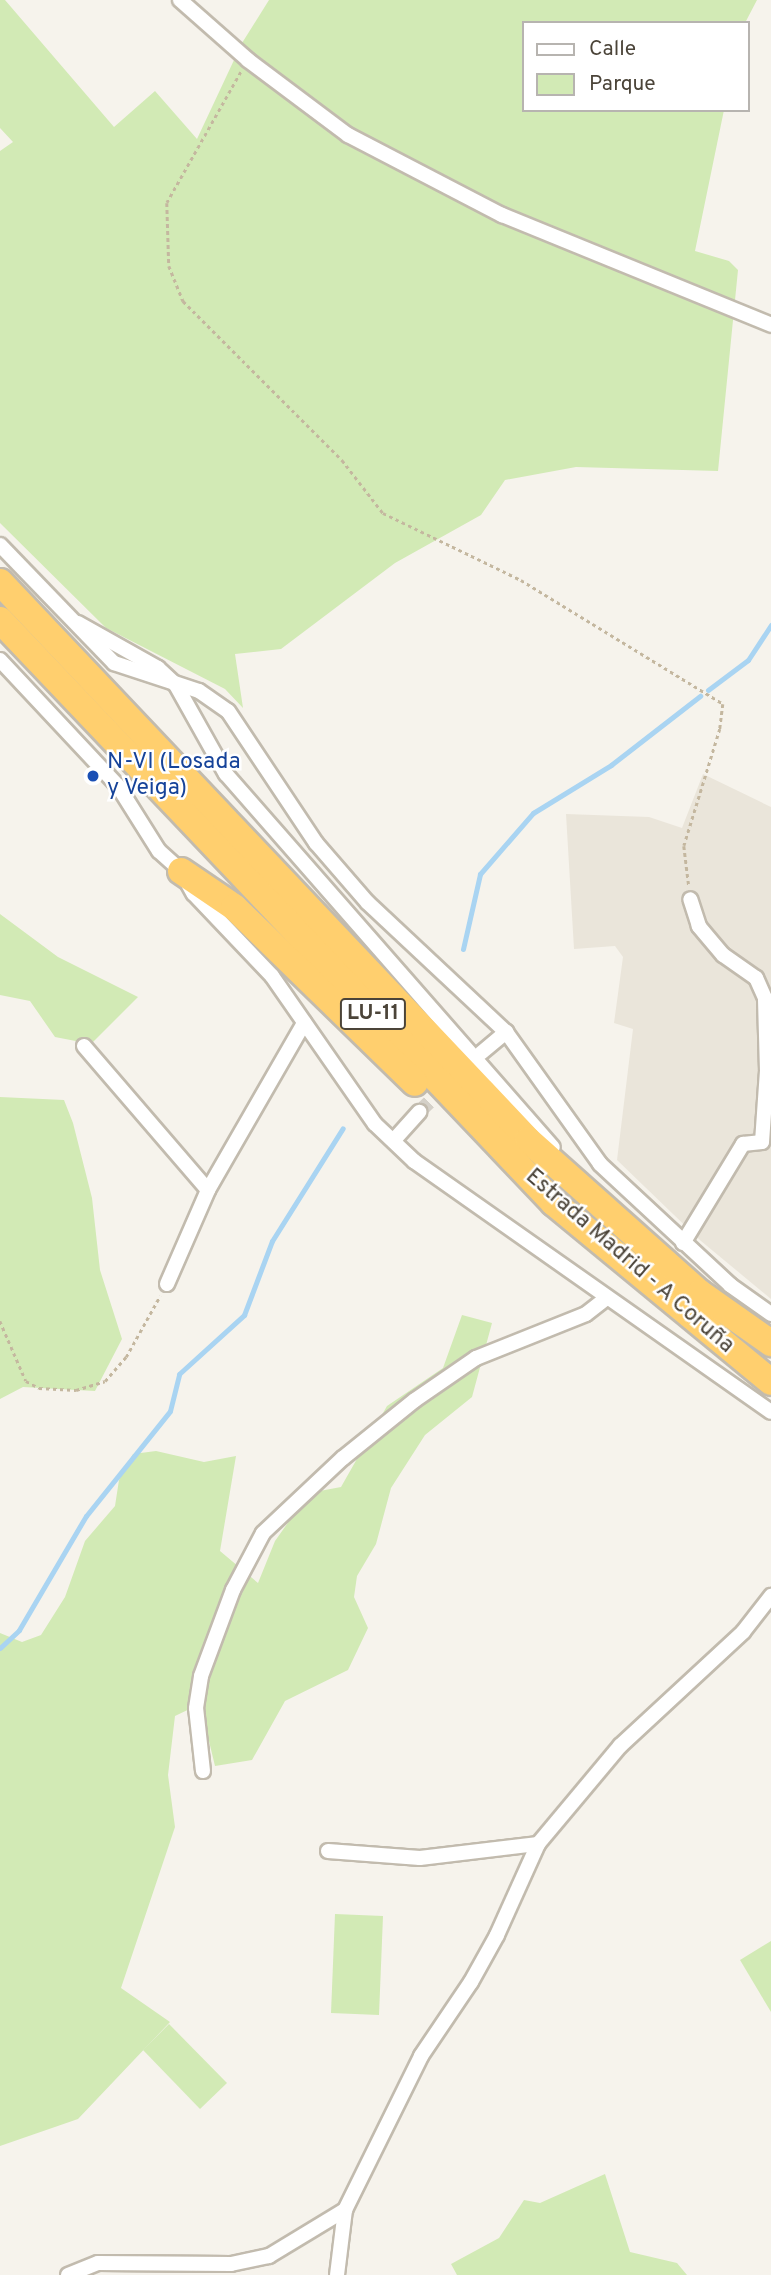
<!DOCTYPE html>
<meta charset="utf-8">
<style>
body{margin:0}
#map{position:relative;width:771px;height:2275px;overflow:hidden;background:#f6f3ec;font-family:Overpass,sans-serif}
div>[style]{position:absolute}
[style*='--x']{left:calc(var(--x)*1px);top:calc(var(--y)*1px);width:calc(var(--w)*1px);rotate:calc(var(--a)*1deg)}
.residential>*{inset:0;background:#eae5da}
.green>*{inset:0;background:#d2eab5}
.stream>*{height:5px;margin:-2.5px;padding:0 2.5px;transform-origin:2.5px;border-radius:2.5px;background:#a9d4f2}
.street-tunnel>*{height:14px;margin-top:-7px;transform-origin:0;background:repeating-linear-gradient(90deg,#d4d0c8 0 14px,transparent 0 21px)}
.path>*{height:2.5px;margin-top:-1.25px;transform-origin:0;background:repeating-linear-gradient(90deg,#c4b79f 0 3.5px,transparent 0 7px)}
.roads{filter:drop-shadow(2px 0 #c2bbae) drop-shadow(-2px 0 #c2bbae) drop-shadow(0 2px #c2bbae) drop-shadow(0 -2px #c2bbae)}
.street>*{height:14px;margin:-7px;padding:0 7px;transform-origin:7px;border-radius:7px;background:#fff}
.highway>*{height:26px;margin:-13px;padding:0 13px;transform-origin:13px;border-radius:13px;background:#ffcf6e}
.dots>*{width:19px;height:19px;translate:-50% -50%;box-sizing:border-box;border:4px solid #fff;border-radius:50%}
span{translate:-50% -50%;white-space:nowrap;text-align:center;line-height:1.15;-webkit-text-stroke:5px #fff;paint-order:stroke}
.shield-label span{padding:2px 5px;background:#fff;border:2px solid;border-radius:5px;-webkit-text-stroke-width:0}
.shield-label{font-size:21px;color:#4b4439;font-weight:700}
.transit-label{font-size:23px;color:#164399}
.left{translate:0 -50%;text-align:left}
.street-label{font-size:23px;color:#4b4439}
.legend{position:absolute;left:522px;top:21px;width:228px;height:91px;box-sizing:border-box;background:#fff;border:2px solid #b7b4b0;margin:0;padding:9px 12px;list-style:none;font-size:21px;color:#4b4439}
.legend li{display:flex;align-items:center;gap:14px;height:35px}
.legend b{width:35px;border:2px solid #b7b4b0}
</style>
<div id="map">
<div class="residential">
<div style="clip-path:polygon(703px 774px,771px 807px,771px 1299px,701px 1241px,617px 1160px,633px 1029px,614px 1023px,623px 957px,615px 946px,574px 949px,566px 814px,649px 817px,682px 828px)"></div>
</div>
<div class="green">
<div style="clip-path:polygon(0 0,5px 0,114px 127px,155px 91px,197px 139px,242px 43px,269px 0,757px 0,745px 23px,524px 23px,524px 110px,724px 110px,695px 251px,729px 261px,738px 270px,718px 471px,576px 467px,505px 480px,481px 515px,395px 563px,281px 649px,235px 654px,243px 708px,225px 689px,106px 628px,0 523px,0 151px,13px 142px,0 128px)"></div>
<div style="clip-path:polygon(0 914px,58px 957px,138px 997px,91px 1044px,55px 1037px,30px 1001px,0 995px)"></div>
<div style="clip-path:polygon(0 1097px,64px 1100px,73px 1123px,92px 1198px,100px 1270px,122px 1339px,95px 1391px,23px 1387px,0 1399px)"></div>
<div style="clip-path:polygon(462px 1315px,492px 1323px,472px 1397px,425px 1435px,391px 1488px,376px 1544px,357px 1576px,354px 1597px,368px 1628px,348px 1670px,285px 1701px,252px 1760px,215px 1766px,200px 1704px,175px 1716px,168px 1775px,175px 1827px,121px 1988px,170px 2022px,78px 2119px,0 2146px,0 1633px,22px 1642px,41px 1635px,65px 1597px,85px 1541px,115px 1506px,119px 1480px,133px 1454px,156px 1451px,204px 1462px,236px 1456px,220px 1551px,258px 1583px,275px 1541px,309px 1493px,341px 1487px,387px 1406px,443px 1368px)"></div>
<div style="clip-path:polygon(335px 1914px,383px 1916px,379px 2015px,331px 2013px)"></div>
<div style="clip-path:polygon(771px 1941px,771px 2012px,740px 1960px)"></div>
<div style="clip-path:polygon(169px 2024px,227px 2083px,200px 2109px,143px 2050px)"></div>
<div style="clip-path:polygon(605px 2174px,630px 2252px,677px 2263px,687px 2275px,457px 2275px,451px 2264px,499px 2238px,524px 2200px,540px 2203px)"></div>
</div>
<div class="stream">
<div style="--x:708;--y:690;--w:50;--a:-36.9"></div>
<div style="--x:748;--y:660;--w:42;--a:-56.7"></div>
<div style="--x:463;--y:949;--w:77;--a:-77.2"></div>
<div style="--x:480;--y:874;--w:81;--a:-49"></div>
<div style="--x:533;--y:813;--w:92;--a:-31.6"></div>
<div style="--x:611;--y:765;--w:113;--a:-37.8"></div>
<div style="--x:0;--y:1648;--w:26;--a:-43"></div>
<div style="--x:19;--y:1630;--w:132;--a:-59.6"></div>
<div style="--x:86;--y:1516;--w:134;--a:-51.3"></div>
<div style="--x:170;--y:1411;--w:38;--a:-76"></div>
<div style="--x:179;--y:1374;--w:88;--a:-42.2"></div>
<div style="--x:244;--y:1315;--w:79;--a:-69.3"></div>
<div style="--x:272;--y:1241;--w:133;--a:-57.9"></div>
</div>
<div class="street-tunnel">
<div style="--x:419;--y:1112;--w:39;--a:-44"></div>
</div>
<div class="path">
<div style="--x:241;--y:72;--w:150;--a:119.5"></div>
<div style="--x:167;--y:203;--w:63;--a:88.2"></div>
<div style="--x:169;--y:266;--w:38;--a:68"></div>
<div style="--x:183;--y:301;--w:225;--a:45"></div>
<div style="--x:342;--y:460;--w:67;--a:52.3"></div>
<div style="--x:383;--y:513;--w:153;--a:25.9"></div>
<div style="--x:521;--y:580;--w:237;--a:31.5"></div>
<div style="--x:723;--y:704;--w:25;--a:97"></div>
<div style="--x:720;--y:729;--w:122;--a:107.1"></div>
<div style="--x:684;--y:846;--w:39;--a:83"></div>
<div style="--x:0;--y:1321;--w:65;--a:66.6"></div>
<div style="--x:26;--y:1381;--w:15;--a:28"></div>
<div style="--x:39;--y:1388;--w:37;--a:3"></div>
<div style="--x:76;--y:1390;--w:30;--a:-17"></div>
<div style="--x:105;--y:1381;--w:32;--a:-49"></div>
<div style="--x:126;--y:1357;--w:70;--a:-60.9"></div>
</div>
<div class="roads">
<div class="street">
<div style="--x:180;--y:0;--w:91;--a:41.4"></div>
<div style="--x:248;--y:60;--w:125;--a:36.9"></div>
<div style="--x:348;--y:135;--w:174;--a:27.5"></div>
<div style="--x:502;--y:215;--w:291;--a:22.2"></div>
<div style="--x:0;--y:545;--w:164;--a:46"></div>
<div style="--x:114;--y:663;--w:89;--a:18.2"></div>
<div style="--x:199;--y:691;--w:35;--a:35"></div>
<div style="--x:228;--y:711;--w:159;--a:56.3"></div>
<div style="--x:316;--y:843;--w:79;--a:49.1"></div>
<div style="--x:368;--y:903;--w:189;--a:43.1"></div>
<div style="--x:506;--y:1032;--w:162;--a:54.5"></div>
<div style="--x:600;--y:1164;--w:178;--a:42.9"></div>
<div style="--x:730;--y:1285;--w:50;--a:35.3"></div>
<div style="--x:78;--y:623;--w:92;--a:29.4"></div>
<div style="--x:158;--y:668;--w:25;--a:43"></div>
<div style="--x:176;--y:685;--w:102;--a:60.7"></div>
<div style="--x:226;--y:774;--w:496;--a:48.8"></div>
<div style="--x:0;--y:660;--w:173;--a:46.9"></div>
<div style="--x:118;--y:786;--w:77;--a:57.8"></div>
<div style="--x:159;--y:851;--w:30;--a:42"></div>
<div style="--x:181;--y:871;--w:26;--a:61"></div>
<div style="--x:194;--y:894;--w:113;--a:46.4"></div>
<div style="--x:272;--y:976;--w:180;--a:55.2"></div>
<div style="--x:375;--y:1124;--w:54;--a:43.5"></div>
<div style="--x:414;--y:1161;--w:436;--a:35.1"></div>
<div style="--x:84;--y:1046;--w:190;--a:49.3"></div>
<div style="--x:481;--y:1053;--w:33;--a:-40"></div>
<div style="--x:394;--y:1140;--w:38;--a:-48"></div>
<div style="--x:683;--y:1243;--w:116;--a:-58.8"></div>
<div style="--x:743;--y:1144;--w:19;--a:-6"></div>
<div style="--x:762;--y:1142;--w:71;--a:-86"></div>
<div style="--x:767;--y:1071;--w:73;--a:-91.6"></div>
<div style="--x:765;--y:998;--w:22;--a:-114"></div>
<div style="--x:756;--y:978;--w:40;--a:-145.1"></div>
<div style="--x:723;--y:955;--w:38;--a:-130"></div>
<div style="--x:699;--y:926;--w:28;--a:-108"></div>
<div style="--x:167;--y:1284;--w:103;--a:-66.4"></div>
<div style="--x:208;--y:1190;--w:193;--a:-60.1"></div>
<div style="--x:203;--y:1771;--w:63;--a:-96.3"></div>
<div style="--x:196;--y:1708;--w:32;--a:-81"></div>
<div style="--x:201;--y:1676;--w:92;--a:-69.6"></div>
<div style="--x:233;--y:1590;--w:64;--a:-62.2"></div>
<div style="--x:263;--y:1533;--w:110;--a:-43.2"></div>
<div style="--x:343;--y:1458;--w:92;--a:-38.9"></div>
<div style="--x:415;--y:1400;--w:74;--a:-34.5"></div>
<div style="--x:476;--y:1358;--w:118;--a:-21.8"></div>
<div style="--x:586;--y:1314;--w:24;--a:-38"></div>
<div style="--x:328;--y:1851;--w:92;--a:4.4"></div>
<div style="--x:420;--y:1858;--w:119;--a:-6.8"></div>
<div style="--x:68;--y:2275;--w:32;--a:-22"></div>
<div style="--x:98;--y:2263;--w:133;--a:0.4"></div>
<div style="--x:231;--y:2264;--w:39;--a:-12"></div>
<div style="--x:269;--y:2256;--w:89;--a:-31.2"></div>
<div style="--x:345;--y:2210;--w:172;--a:-63.7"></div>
<div style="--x:421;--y:2056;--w:89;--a:-56"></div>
<div style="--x:471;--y:1982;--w:54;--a:-61"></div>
<div style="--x:497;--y:1935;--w:100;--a:-65.7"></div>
<div style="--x:538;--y:1844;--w:128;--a:-50.1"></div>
<div style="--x:620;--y:1746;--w:168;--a:-42.8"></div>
<div style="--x:743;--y:1632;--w:46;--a:-52.1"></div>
<div style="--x:337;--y:2275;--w:65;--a:-83"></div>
</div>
<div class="highway">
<div style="--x:0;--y:582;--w:768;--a:46.58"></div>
<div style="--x:528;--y:1140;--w:230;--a:41.7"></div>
<div style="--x:700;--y:1293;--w:87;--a:35.2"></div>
<div style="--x:0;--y:620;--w:804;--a:46.46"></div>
<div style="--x:554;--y:1203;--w:281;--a:39.5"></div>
<div style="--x:181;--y:871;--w:64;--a:34.2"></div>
<div style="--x:234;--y:907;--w:252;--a:44.2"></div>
</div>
</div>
<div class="dots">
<div style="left:93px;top:776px;background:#1a4fb4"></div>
</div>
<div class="shield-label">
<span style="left:373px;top:1014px">LU-11</span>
</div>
<div class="transit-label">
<span class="left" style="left:107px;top:776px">N-VI (Losada<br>y Veiga)</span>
</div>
<div class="street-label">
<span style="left:629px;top:1262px;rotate:41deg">Estrada Madrid - A Coruña</span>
</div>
<ul class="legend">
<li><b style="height:9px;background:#fff"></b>Calle</li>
<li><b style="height:19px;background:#d2eab5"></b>Parque</li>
</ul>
</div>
